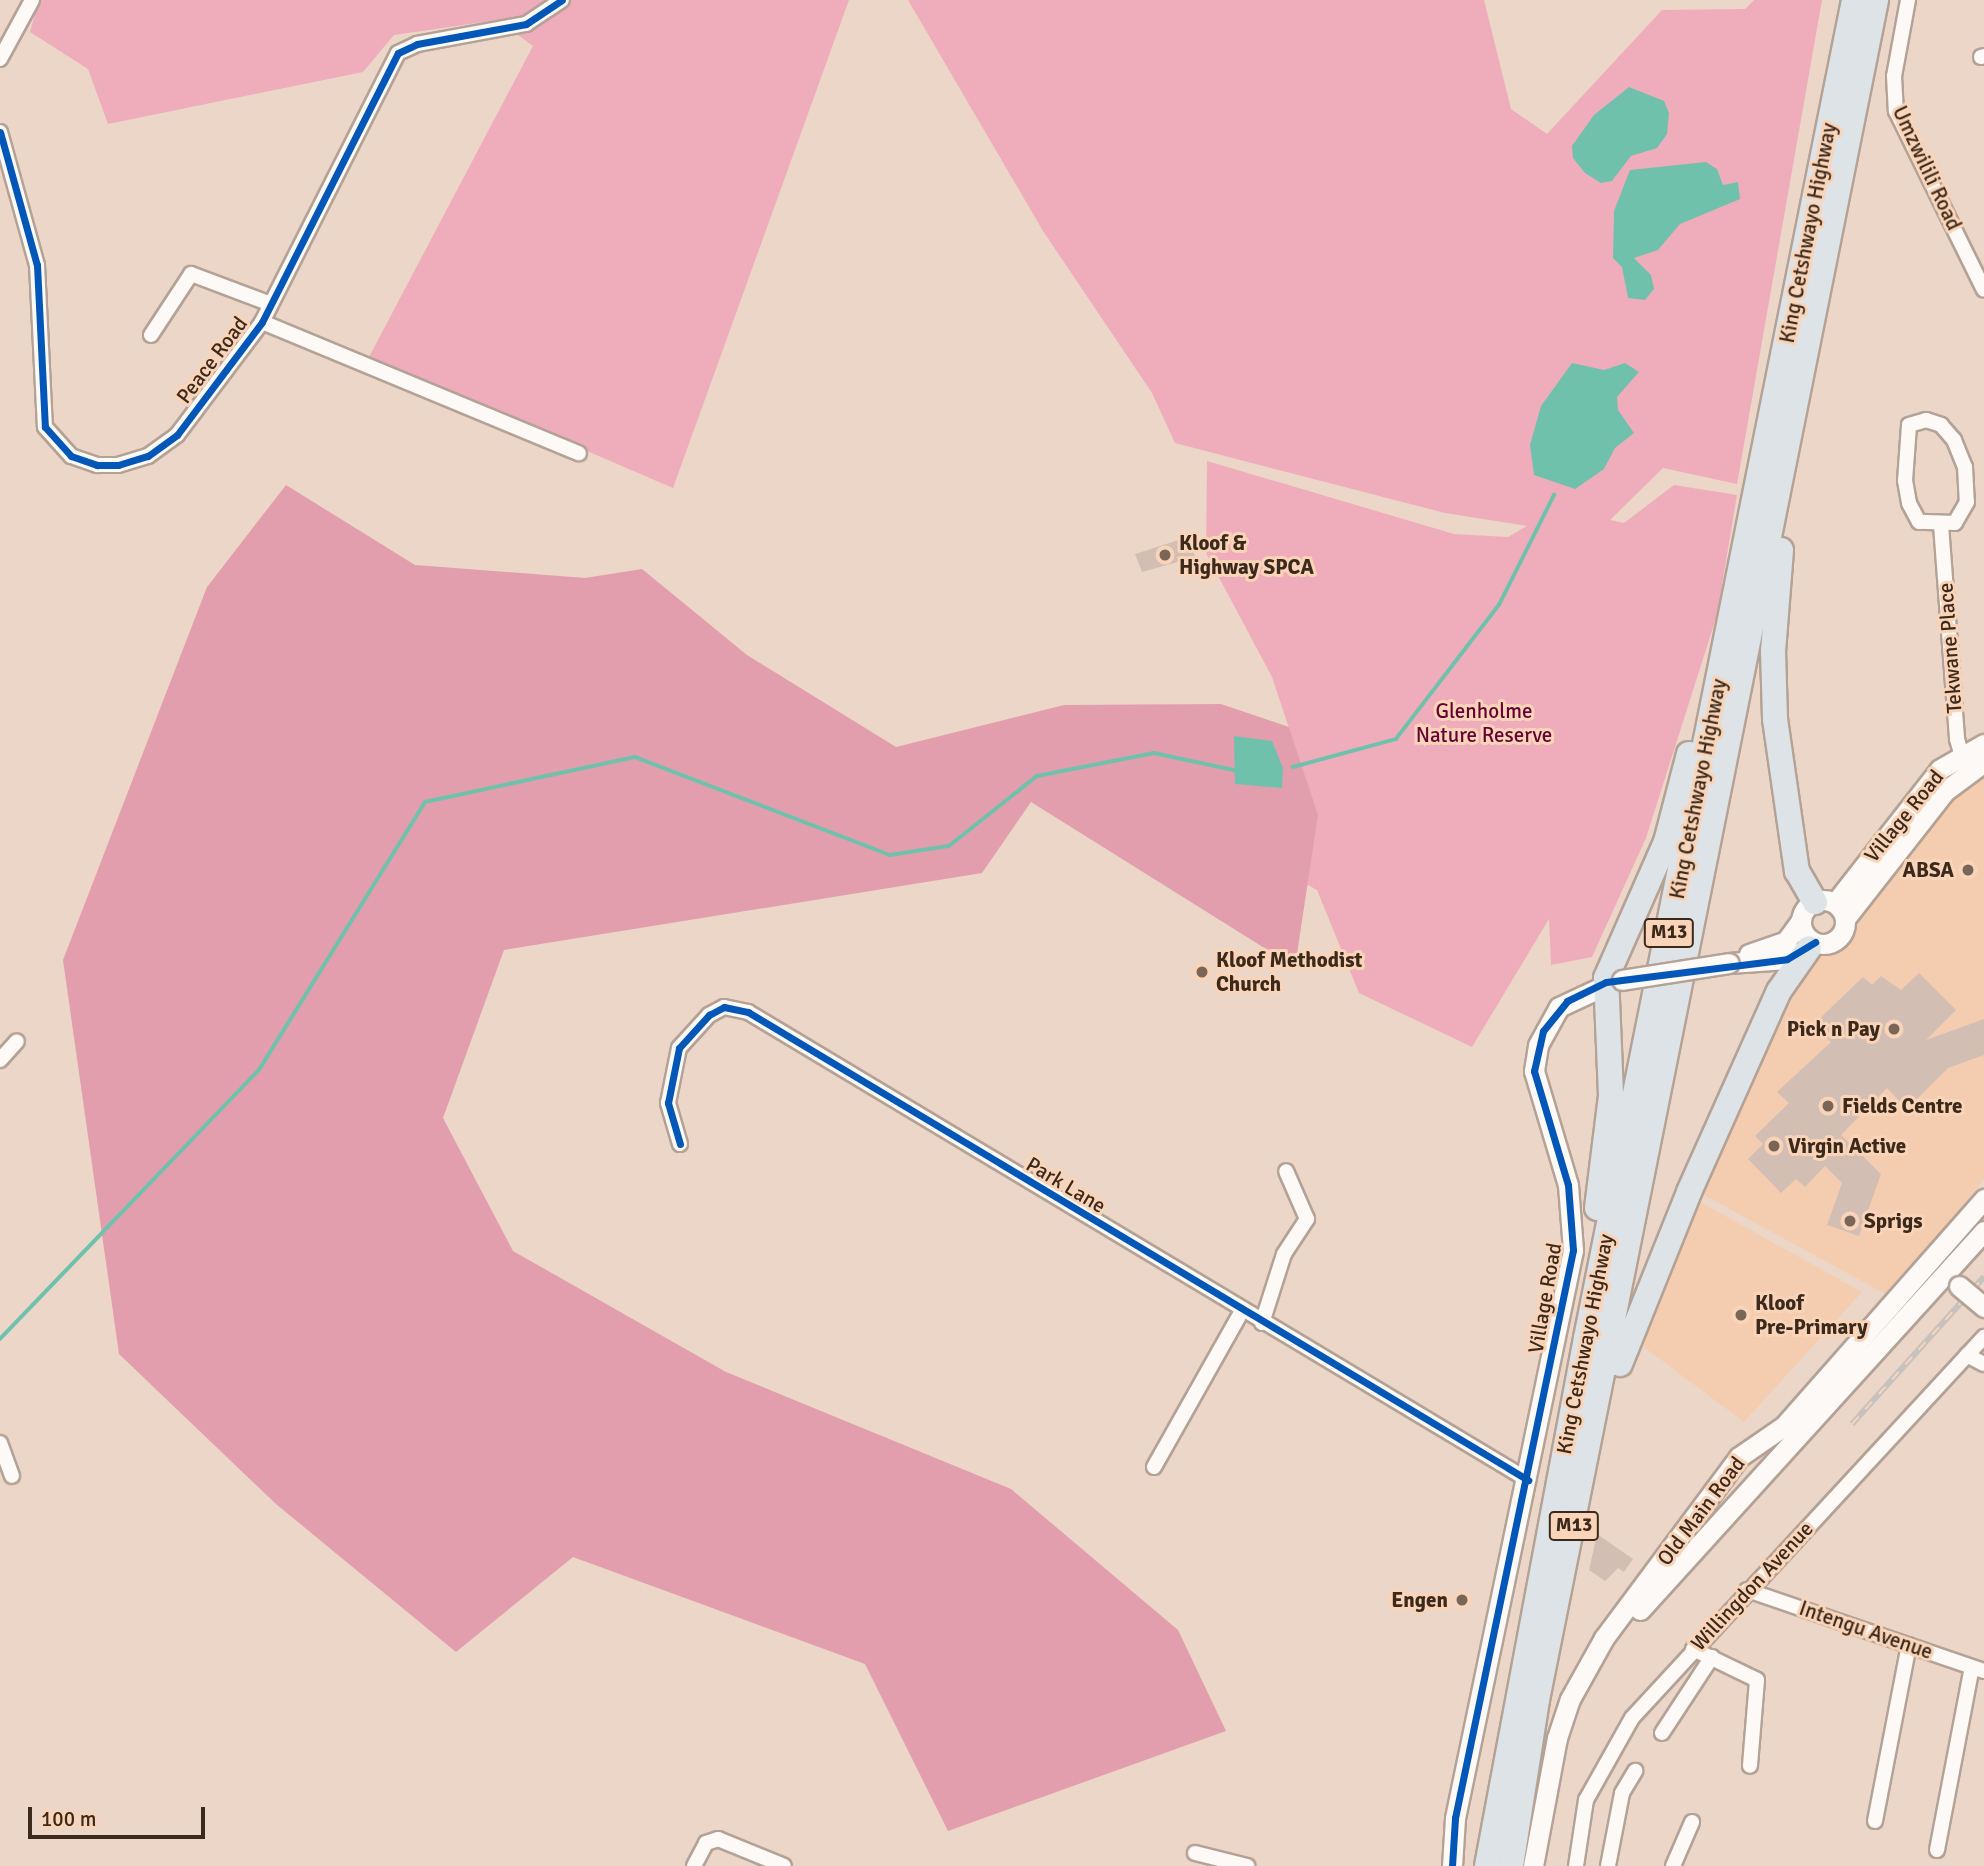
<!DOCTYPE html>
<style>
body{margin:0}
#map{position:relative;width:1984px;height:1866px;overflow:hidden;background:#ebd6c7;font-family:Signika,sans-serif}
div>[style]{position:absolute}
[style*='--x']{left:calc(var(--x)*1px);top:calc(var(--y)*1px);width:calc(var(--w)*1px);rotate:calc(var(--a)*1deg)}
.built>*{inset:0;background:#f4cdb0}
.green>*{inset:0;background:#efadbb}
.forest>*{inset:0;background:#e39ead}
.water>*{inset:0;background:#70c1ac}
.stream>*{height:3.5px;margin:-1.75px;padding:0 1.75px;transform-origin:1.75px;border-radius:1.75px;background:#70c1ac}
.building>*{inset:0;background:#d3beb4}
.roads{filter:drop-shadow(2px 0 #b3a295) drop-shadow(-2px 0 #b3a295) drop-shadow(0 2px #b3a295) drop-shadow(0 -2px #b3a295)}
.street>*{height:14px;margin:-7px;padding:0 7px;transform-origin:7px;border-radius:7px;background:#fcf9f7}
.secondary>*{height:19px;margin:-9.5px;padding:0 9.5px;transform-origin:9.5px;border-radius:9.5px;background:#fcf9f7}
.secondary>.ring{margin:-9.5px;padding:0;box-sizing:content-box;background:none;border:19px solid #fcf9f7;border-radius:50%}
.highway>*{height:24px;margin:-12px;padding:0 12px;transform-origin:12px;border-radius:12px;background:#dde3e6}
.rail>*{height:6px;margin-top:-3px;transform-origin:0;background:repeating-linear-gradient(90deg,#fad4b8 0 10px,#c8c2be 0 20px);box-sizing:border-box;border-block:2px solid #c8c2be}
.bridges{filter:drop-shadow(2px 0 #b3a295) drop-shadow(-2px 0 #b3a295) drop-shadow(0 2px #b3a295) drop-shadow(0 -2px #b3a295)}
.secondary-bridge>*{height:19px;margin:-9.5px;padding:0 9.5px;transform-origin:9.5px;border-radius:9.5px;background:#fcf9f7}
.cycleway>*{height:7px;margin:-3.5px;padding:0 3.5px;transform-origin:3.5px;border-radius:3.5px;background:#0057b8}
.dots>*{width:19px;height:19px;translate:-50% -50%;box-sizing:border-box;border:4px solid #fad4b8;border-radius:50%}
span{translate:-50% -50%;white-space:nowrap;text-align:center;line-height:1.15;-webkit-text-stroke:6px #fad4b8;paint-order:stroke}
.shield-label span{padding:2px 5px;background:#fad4b8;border:2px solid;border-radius:5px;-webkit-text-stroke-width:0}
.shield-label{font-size:19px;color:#3b291b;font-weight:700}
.street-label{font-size:21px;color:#3b291b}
.poi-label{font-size:21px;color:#3b291b;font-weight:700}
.left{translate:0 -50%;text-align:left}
.right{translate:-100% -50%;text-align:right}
.park-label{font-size:21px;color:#660035}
.scale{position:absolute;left:28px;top:1807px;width:177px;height:32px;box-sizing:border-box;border:4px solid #3b291b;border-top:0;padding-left:9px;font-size:21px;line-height:24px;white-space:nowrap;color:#3b291b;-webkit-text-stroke:5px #fad4b8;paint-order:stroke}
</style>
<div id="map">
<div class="built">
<div style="clip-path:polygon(1984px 767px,1984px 1179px,1891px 1297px,1693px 1189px,1790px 982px,1822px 944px,1842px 936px,1850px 918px,1947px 794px)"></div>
<div style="clip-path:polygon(1693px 1198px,1862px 1292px,1744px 1422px,1632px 1338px)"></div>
</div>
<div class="green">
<div style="clip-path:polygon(39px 0,849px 0,673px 488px,369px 357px,533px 46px,498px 20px,394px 35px,363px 72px,108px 124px,88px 69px,30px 32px)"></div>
<div style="clip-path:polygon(908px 0,1484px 0,1511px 109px,1547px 134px,1662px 10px,1745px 9px,1754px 0,1822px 0,1737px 484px,1663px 468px,1610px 520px,1624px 523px,1674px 485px,1737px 495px,1717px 615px,1646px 838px,1592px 957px,1551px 965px,1549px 919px,1472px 1047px,1359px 993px,1317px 890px,1288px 874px,1306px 779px,1272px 677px,1206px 553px,1207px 461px,1454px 534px,1508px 537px,1527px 526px,1445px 513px,1175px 443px,1152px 393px,1043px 231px)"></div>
</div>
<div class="forest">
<div style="clip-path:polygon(286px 485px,415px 565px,585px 578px,642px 569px,747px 655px,896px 747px,1064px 705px,1221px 704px,1289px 727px,1318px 815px,1295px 967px,1031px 802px,982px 873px,504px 950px,443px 1118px,513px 1251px,726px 1372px,1011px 1489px,1178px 1630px,1226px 1731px,948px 1831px,865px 1664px,573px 1557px,456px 1652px,276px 1504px,119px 1354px,63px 960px,207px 587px)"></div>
</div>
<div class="water">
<div style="clip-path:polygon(1629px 87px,1664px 101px,1669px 113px,1667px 134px,1657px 148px,1631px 156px,1612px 181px,1601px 183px,1585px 173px,1573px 158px,1572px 146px,1594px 115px)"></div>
<div style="clip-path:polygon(1706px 162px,1717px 169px,1723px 185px,1738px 182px,1740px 199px,1680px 224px,1658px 250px,1634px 258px,1651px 275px,1654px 289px,1645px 300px,1628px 298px,1622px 267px,1613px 258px,1614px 211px,1630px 170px)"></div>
<div style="clip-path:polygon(1572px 363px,1604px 370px,1625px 363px,1639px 372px,1617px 397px,1618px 410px,1634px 433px,1615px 448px,1604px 469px,1575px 489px,1534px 475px,1530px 445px,1541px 406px)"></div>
<div style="clip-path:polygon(1234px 736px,1272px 741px,1283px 768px,1282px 788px,1235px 784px)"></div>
</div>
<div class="stream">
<div style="--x:1293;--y:767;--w:107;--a:-15.2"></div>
<div style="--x:1396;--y:739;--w:169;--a:-52.5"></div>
<div style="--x:1499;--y:605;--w:123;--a:-63.4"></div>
<div style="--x:0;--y:1339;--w:373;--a:-46.1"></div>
<div style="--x:259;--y:1070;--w:315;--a:-58.2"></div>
<div style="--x:425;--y:802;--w:215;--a:-12.1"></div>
<div style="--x:635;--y:757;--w:273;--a:21"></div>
<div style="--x:890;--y:855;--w:60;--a:-8.7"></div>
<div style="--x:949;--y:846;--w:112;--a:-38.5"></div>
<div style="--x:1037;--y:776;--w:119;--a:-11.1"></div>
<div style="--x:1154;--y:753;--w:87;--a:12"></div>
</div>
<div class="building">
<div style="clip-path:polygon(1188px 537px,1195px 557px,1142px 572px,1135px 554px)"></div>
<div style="clip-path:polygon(1919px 973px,1956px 1010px,1926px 1040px,1984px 1019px,1984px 1055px,1948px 1068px,1907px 1109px,1887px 1088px,1841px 1135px,1881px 1174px,1859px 1236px,1827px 1225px,1842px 1183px,1825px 1166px,1805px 1187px,1796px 1179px,1781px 1193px,1748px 1159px,1763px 1144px,1755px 1136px,1789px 1103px,1777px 1092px,1831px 1042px,1813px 1025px,1863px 977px,1872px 985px,1881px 976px,1901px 990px)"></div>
<div style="clip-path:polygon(1597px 1534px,1633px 1559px,1624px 1572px,1618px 1568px,1605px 1581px,1589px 1570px)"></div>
</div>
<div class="roads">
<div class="street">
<div style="--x:1908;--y:0;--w:77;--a:100.4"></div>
<div style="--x:1894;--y:76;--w:35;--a:87"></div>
<div style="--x:1896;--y:111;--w:199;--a:63.8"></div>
<div style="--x:1981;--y:57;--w:3;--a:-18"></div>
<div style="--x:0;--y:59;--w:67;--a:-61.5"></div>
<div style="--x:0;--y:132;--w:138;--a:74.5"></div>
<div style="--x:37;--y:265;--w:162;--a:87.2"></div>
<div style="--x:45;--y:427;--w:39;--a:48"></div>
<div style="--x:71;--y:456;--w:28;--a:19"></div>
<div style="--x:97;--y:465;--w:21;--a:0"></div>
<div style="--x:118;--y:465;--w:31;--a:-17"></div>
<div style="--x:148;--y:456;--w:36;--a:-36"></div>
<div style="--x:177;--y:435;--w:141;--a:-53"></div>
<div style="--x:262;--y:322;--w:301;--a:-63.2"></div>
<div style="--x:398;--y:53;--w:21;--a:-25"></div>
<div style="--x:417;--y:44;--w:111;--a:-10.4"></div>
<div style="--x:526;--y:24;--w:43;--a:-33.7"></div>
<div style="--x:262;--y:322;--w:343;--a:22.5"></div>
<div style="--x:151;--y:335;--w:73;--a:-56.7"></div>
<div style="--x:191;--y:274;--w:85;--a:20.6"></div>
<div style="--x:1926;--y:420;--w:16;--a:18"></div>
<div style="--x:1941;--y:425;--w:20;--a:49"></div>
<div style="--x:1954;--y:440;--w:29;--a:68"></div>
<div style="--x:1965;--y:467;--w:35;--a:87"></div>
<div style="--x:1967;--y:502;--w:24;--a:120"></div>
<div style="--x:1955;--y:523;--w:36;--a:-178"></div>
<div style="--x:1919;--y:522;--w:21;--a:-118"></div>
<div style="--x:1909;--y:503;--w:22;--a:-100"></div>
<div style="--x:1905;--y:481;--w:56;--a:-85.9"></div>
<div style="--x:1909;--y:425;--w:18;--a:-16"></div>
<div style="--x:1941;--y:525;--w:215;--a:85.7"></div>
<div style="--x:1957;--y:739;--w:25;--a:74"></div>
<div style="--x:0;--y:1060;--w:25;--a:-48"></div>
<div style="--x:680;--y:1144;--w:43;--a:-106.3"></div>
<div style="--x:668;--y:1103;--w:56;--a:-78.7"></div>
<div style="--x:679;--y:1048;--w:45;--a:-47.7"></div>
<div style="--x:709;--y:1015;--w:17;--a:-28"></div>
<div style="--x:724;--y:1007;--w:25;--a:12"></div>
<div style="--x:748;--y:1012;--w:910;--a:30.96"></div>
<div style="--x:1262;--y:1323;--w:72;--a:-72.3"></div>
<div style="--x:1284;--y:1254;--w:42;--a:-56.7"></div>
<div style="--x:1307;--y:1219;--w:52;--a:-113.6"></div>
<div style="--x:1967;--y:1355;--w:19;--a:28"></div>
<div style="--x:0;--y:1443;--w:35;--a:70"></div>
<div style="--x:1154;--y:1467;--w:179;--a:-60.6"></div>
<div style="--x:1747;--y:1590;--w:250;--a:18.9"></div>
<div style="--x:1693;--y:1649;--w:71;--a:25.8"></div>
<div style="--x:1757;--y:1680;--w:86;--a:94.7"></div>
<div style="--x:1662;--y:1733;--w:91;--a:-56.7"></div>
<div style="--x:1875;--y:1821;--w:179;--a:-79.1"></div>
<div style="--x:1937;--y:1850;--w:186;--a:-79.2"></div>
<div style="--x:1195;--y:1853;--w:54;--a:14"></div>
<div style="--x:694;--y:1866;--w:26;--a:-62"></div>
<div style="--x:706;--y:1843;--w:13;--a:-18"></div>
<div style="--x:718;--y:1839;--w:71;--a:22.2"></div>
<div style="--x:1576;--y:1866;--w:67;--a:-81.4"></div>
<div style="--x:1586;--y:1800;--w:94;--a:-60.7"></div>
<div style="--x:1632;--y:1718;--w:519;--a:-47.27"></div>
<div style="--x:1608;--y:1866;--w:74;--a:-79.1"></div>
<div style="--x:1622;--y:1793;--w:26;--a:-59"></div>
<div style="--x:1673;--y:1866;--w:48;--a:-66.6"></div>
</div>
<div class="secondary">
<div class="ring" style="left:1801px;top:900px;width:25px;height:25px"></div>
<div style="--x:1835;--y:903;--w:170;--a:-51.9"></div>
<div style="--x:1940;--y:769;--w:51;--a:-29.6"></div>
<div style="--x:1845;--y:919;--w:162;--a:-52"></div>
<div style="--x:1945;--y:791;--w:49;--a:-36.6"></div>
<div style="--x:1749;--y:954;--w:39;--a:-19"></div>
<div style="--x:1786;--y:941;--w:26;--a:-54"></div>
<div style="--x:1729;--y:963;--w:58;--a:-3.9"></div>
<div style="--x:1787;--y:959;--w:25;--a:-27"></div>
<div style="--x:1640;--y:1610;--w:512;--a:-47.77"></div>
<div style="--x:1452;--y:1866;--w:48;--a:-86.4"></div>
<div style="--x:1455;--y:1818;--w:580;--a:-78.26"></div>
<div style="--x:1573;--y:1250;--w:65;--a:-94.4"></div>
<div style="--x:1568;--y:1185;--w:119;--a:-106.6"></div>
<div style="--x:1534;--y:1071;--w:26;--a:-81"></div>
<div style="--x:1538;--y:1045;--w:43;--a:-61.1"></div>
<div style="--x:1559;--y:1007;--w:64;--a:-25"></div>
<div style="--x:1533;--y:1866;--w:130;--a:-79.4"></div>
<div style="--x:1557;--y:1738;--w:41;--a:-71.6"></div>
<div style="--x:1570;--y:1699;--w:70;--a:-60.9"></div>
<div style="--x:1604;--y:1638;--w:226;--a:-53.3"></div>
<div style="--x:1739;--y:1457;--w:55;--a:-34.6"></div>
<div style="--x:1784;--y:1426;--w:303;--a:-48.6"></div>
</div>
<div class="highway">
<div style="--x:1781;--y:550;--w:101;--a:94.5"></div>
<div style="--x:1773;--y:651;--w:68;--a:88.3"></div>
<div style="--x:1775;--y:719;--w:154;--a:81.8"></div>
<div style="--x:1797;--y:871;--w:36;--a:60"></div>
<div style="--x:1597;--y:1208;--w:114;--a:-82.9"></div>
<div style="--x:1611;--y:1095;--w:117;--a:-92.4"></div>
<div style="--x:1606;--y:978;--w:149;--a:-66.2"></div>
<div style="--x:1666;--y:842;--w:91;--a:-75.4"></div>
<div style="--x:1620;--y:1364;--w:185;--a:-68.1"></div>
<div style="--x:1689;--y:1192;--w:220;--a:-65.9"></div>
<div style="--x:1779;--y:991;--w:52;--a:-55.1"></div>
<div style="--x:1487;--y:1866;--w:537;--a:-79.38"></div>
<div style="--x:1586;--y:1338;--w:1365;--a:-78.67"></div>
<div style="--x:1511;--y:1866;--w:168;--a:-81.1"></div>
<div style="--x:1537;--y:1700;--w:1733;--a:-78.72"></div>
</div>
</div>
<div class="rail">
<div style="--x:1852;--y:1424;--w:198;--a:-48.1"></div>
</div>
<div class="bridges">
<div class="secondary-bridge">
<div style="--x:1622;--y:980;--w:108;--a:-9"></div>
<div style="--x:1959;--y:1286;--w:33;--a:40"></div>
</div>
</div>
<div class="cycleway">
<div style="--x:0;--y:132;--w:138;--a:74.5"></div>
<div style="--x:37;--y:265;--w:162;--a:87.2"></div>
<div style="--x:45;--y:427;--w:39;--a:48"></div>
<div style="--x:71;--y:456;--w:28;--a:19"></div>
<div style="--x:97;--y:465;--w:21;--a:0"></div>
<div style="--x:118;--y:465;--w:31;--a:-17"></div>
<div style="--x:148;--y:456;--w:36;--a:-36"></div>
<div style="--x:177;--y:435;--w:141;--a:-53"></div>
<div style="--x:262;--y:322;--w:301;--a:-63.2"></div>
<div style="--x:398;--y:53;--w:21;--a:-25"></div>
<div style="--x:417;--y:44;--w:111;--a:-10.4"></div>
<div style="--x:526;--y:24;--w:43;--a:-33.7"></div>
<div style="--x:680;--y:1144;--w:43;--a:-106.3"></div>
<div style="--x:668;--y:1103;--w:56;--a:-78.7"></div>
<div style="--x:679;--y:1048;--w:45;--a:-47.7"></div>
<div style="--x:709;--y:1015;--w:17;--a:-28"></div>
<div style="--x:724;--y:1007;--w:25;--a:12"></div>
<div style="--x:748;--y:1012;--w:910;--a:30.96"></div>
<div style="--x:1452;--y:1866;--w:48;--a:-86.4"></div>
<div style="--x:1455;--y:1818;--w:580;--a:-78.26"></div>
<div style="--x:1573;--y:1250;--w:65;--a:-94.4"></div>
<div style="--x:1568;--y:1185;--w:119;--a:-106.6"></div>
<div style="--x:1534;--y:1071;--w:41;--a:-77.3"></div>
<div style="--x:1543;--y:1031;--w:38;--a:-51"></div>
<div style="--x:1567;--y:1001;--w:43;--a:-26"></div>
<div style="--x:1606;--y:982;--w:182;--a:-7.2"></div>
<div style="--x:1787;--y:959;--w:33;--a:-31"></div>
</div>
<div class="dots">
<div style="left:1165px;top:555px;background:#796657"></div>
<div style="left:1968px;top:870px;background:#796657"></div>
<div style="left:1202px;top:972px;background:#796657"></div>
<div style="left:1894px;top:1029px;background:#796657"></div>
<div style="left:1828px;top:1106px;background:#796657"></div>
<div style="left:1774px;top:1146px;background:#796657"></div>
<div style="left:1850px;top:1221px;background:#796657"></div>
<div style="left:1741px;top:1315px;background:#796657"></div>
<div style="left:1462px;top:1600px;background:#796657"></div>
</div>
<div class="shield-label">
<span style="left:1669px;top:933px">M13</span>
<span style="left:1574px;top:1526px">M13</span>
</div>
<div class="street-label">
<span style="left:1927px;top:168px;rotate:65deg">Umzwilili Road</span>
<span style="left:1808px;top:233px;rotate:-79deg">King Cetshwayo Highway</span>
<span style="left:212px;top:360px;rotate:-53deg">Peace Road</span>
<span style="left:1950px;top:648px;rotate:-94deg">Tekwane Place</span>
<span style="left:1698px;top:789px;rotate:-79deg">King Cetshwayo Highway</span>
<span style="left:1904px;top:816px;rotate:-51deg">Village Road</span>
<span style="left:1066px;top:1185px;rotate:31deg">Park Lane</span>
<span style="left:1545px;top:1298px;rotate:-80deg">Village Road</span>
<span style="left:1585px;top:1344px;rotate:-79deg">King Cetshwayo Highway</span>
<span style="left:1701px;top:1511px;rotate:-53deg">Old Main Road</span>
<span style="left:1752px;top:1586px;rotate:-47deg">Willingdon Avenue</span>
<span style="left:1866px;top:1630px;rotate:19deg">Intengu Avenue</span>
</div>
<div class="poi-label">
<span class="left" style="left:1179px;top:555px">Kloof &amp;<br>Highway SPCA</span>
<span class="right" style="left:1954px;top:870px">ABSA</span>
<span class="left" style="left:1216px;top:972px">Kloof Methodist<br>Church</span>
<span class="right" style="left:1880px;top:1029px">Pick n Pay</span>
<span class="left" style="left:1842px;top:1106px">Fields Centre</span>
<span class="left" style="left:1788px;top:1146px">Virgin Active</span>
<span class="left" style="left:1864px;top:1221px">Sprigs</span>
<span class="left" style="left:1755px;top:1315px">Kloof<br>Pre-Primary</span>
<span class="right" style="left:1448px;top:1600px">Engen</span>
</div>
<div class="park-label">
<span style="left:1484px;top:723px">Glenholme<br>Nature Reserve</span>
</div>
<div class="scale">100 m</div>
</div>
